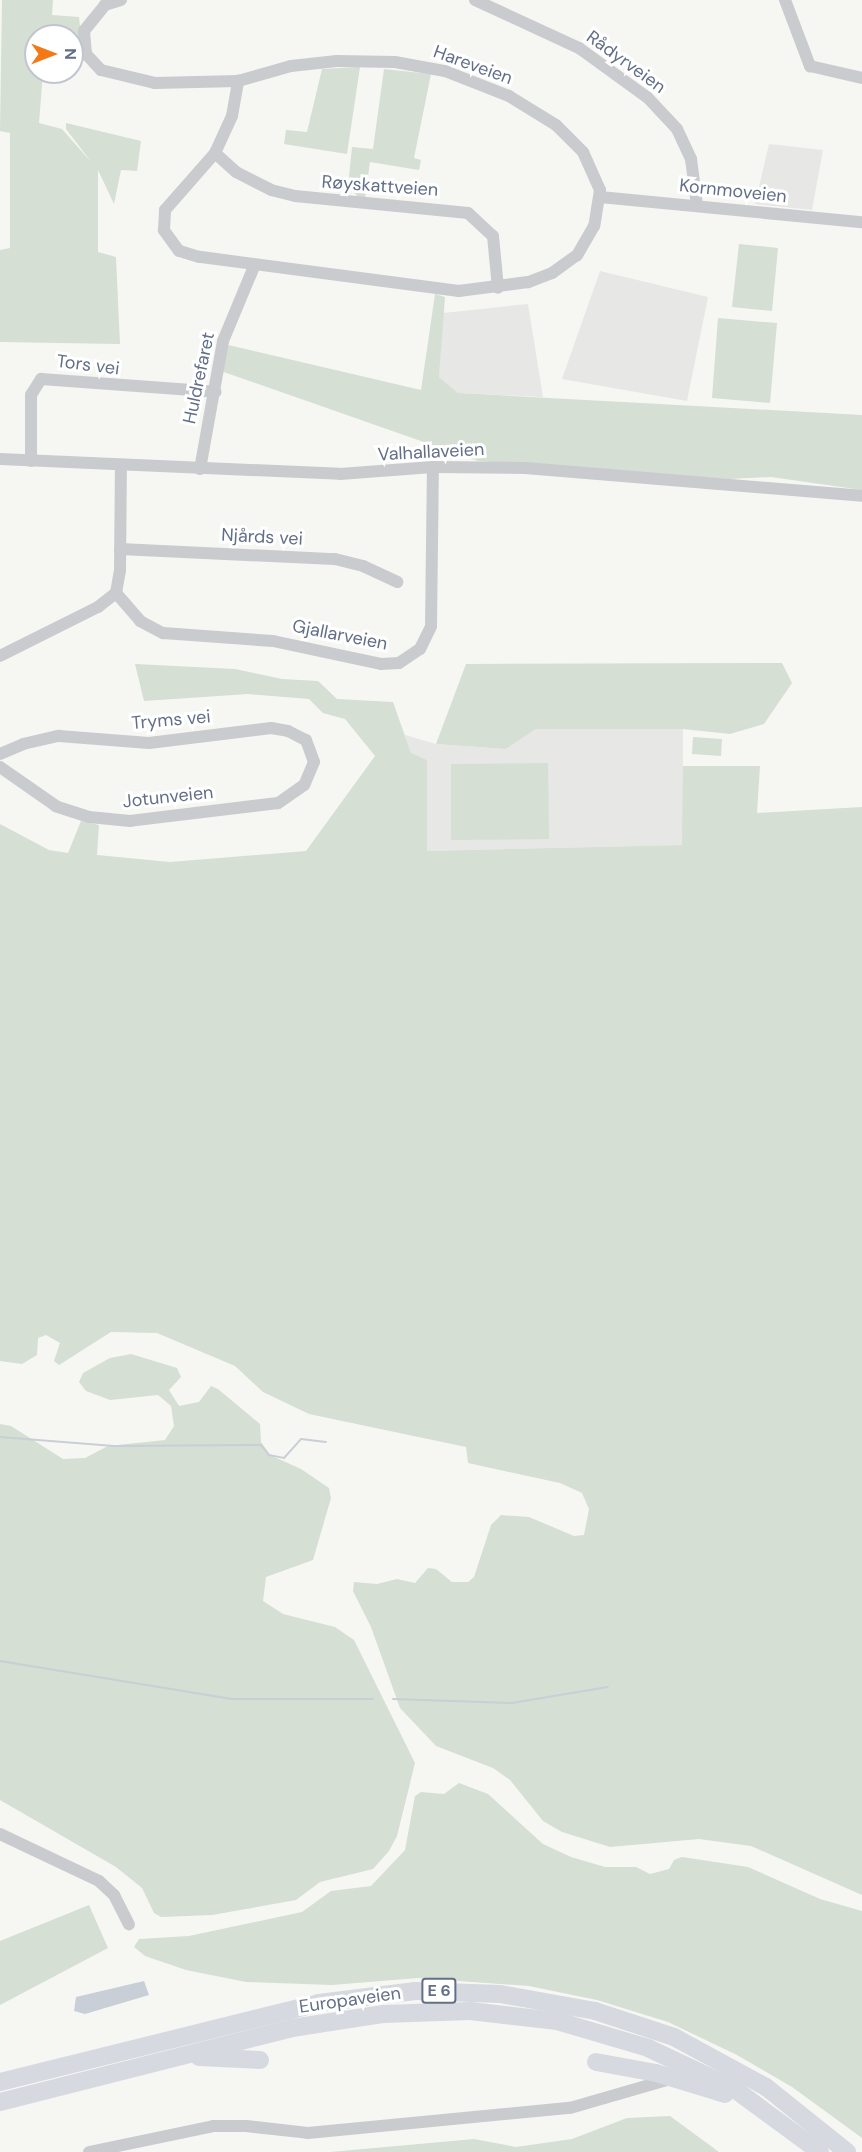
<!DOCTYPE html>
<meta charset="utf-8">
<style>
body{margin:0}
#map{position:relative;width:862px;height:2152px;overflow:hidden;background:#f6f7f3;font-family:"DM Sans",sans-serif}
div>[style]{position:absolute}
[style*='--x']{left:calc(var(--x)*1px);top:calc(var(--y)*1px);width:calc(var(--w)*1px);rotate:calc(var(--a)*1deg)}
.built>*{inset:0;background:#e7e7e6}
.green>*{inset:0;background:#d5dfd3}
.water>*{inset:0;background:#c8cfd6}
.stream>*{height:2px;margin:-1px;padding:0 1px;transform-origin:1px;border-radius:1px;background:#c8cfd6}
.minor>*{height:12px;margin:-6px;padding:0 6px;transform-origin:6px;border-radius:6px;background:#c9cbcf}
.highway>*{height:18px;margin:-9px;padding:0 9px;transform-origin:9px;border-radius:9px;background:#d6d9df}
span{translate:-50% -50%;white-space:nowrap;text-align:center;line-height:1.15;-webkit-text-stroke:6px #fff;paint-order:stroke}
.shield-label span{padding:2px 4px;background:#fff;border:2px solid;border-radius:4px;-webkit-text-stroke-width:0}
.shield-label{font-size:16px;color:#636f87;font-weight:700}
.street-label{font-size:18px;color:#636f87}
.north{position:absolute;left:24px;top:24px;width:60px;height:60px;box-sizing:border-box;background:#fff;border:2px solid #c1c5cf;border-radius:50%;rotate:90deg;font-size:16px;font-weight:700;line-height:24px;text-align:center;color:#636f87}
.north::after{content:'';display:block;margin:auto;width:21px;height:27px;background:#f37916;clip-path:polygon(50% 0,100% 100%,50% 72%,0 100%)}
</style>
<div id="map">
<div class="built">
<div style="clip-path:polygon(769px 144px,823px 150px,812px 210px,755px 204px)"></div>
<div style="clip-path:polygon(600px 271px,708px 297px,687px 401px,562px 379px)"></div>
<div style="clip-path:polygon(528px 304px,543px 397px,458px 393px,439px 377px,443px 313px)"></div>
<div style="clip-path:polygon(536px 729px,683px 729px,683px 845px,426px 851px,427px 760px,411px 754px,405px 735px,436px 744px,506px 749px)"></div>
</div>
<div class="green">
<div style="clip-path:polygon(2px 0,53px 0,52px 15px,79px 17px,83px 55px,72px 58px,72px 36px,36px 36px,36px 72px,43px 72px,39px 123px,62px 129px,92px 163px,66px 129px,66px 123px,141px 141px,137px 171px,121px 170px,114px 204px,98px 170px,98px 252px,116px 257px,120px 344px,0 342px,0 250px,10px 248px,10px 133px,0 131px)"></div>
<div style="clip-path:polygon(360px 67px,347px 154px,284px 144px,286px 130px,307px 132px,322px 69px)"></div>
<div style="clip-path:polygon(384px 69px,431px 74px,414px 158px,421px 160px,419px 170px,370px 162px,365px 199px,360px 199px,348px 186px,352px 147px,373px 149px)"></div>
<div style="clip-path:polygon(739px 244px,778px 248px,772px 311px,732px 307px)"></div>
<div style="clip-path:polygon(435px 294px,445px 297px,439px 377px,458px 393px,862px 415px,862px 490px,771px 477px,729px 479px,478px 461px,218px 370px,224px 344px,421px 390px)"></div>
<div style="clip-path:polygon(718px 318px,777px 323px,770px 403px,712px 398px)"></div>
<div style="clip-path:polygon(782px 663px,792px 683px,764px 724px,730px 734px,683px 729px,536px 729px,506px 749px,436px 744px,466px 664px)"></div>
<div style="clip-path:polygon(135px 664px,235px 669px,282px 679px,318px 681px,337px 699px,393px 702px,411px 753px,427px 760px,427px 851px,682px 845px,683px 766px,760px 766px,757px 813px,862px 807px,862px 1895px,751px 1846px,699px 1839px,610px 1847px,562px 1832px,543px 1821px,510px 1780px,493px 1768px,436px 1746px,400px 1708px,371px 1627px,353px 1591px,354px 1582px,377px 1584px,397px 1579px,415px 1583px,428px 1568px,436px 1569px,452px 1582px,468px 1582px,474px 1577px,491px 1525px,501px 1515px,529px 1517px,574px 1536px,584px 1535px,589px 1509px,582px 1493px,560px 1483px,468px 1463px,466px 1447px,309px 1414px,263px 1392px,235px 1366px,157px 1333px,111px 1332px,59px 1365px,54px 1361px,60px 1343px,46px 1335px,38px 1338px,37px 1355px,22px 1364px,0 1361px,0 824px,49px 850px,68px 853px,81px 821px,99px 825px,97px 855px,170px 862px,306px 851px,375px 756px,345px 719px,323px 713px,309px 699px,248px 694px,144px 701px)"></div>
<div style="clip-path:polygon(693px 737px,722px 739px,721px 756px,692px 754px)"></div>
<div style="clip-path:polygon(548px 763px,549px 839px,451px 840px,451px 764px)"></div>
<div style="clip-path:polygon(131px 1354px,177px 1368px,181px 1377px,169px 1390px,179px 1406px,199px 1402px,211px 1386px,218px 1389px,260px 1424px,261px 1442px,270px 1455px,301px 1469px,329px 1488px,331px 1498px,313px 1560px,266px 1577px,263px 1601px,283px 1614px,335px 1627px,354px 1640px,415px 1763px,397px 1836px,389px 1851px,373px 1869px,320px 1882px,296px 1900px,212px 1915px,161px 1917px,154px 1913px,142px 1888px,116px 1867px,0 1800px,0 1424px,11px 1426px,63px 1459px,85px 1458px,108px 1446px,165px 1440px,174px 1426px,171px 1406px,158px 1395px,110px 1400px,86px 1391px,79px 1382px,83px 1373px,110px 1358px)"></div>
<div style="clip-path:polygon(459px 1783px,488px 1794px,543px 1844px,571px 1857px,605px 1867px,636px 1867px,650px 1874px,669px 1869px,674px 1860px,682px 1857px,748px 1867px,820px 1899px,862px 1911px,862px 2138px,792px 2087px,737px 2055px,668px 2022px,597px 2000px,529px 1986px,418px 1978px,332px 1985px,246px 1982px,186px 1970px,145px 1956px,134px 1947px,139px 1939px,189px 1936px,302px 1912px,331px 1891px,371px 1886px,405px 1850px,415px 1796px,421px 1792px,444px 1794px)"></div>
<div style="clip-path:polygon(89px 1905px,108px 1948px,0 2005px,0 1941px)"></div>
<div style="clip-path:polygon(670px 2116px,719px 2152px,330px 2152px,474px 2139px,516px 2147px,572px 2139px,627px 2118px)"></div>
</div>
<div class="water">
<div style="clip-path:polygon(144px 1981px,149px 1995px,85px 2014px,74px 2011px,76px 1997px)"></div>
</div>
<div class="stream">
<div style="--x:0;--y:1437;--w:114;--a:4.5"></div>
<div style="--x:114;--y:1446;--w:147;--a:-0.4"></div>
<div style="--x:261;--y:1445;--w:13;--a:51"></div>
<div style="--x:269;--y:1455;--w:15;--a:11"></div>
<div style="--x:284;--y:1458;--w:25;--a:-48"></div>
<div style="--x:301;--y:1439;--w:25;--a:7"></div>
<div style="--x:0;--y:1661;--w:235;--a:9.3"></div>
<div style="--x:232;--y:1699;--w:141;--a:0"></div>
<div style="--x:393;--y:1699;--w:119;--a:1.9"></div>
<div style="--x:512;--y:1703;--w:97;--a:-9.5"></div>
</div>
<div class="minor">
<div style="--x:121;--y:0;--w:17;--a:163"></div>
<div style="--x:105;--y:5;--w:33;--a:129"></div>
<div style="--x:84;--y:31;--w:23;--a:85"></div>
<div style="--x:86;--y:54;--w:22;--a:47"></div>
<div style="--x:101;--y:70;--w:56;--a:13.5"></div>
<div style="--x:155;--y:83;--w:83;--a:-1.4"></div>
<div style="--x:475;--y:0;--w:115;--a:24.8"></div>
<div style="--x:579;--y:48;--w:85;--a:35.9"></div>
<div style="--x:648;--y:98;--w:42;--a:46.9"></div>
<div style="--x:677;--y:129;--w:33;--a:65"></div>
<div style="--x:691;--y:159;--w:46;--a:82.6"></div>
<div style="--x:785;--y:0;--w:71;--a:69.3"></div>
<div style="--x:810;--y:66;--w:53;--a:13"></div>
<div style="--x:337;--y:61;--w:58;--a:1"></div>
<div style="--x:395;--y:62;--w:51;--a:10.2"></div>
<div style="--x:445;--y:71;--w:69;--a:21.3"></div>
<div style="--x:509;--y:96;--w:55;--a:31.7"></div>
<div style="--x:556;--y:125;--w:38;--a:45"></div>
<div style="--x:583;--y:152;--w:42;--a:65.9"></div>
<div style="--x:600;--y:190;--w:36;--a:99"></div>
<div style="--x:594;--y:226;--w:34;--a:120"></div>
<div style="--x:577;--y:255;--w:31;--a:144"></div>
<div style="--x:552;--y:273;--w:26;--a:159"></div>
<div style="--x:528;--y:282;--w:70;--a:172.6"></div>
<div style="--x:459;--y:291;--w:262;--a:-172.5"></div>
<div style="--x:199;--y:257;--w:21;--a:-163"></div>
<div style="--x:179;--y:251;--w:26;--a:-126"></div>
<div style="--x:164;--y:230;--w:20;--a:-87"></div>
<div style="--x:165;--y:210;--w:76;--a:-48.7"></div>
<div style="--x:215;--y:153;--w:41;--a:-65.3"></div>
<div style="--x:232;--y:116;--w:36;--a:-80"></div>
<div style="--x:238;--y:81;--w:55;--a:-15.8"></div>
<div style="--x:291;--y:66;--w:46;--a:-6.2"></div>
<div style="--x:215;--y:153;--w:28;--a:42"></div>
<div style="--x:236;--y:172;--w:39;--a:27"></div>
<div style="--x:271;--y:190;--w:25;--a:14"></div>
<div style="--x:295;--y:196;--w:174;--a:5.6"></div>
<div style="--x:468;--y:213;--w:34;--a:43"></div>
<div style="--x:493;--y:236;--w:52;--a:84.5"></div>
<div style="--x:600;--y:197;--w:263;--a:5.5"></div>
<div style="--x:0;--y:459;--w:340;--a:2.5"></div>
<div style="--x:340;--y:474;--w:93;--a:-4.3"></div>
<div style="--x:433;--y:467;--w:92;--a:0.6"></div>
<div style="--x:525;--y:468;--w:338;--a:4.7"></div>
<div style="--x:31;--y:461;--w:66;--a:-90"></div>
<div style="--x:31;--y:395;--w:19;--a:-58"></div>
<div style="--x:41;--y:379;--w:175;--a:4.2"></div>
<div style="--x:200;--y:469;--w:130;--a:-79.8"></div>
<div style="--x:223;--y:341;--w:83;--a:-67.4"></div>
<div style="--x:120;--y:549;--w:215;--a:2.7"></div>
<div style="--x:335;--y:559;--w:29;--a:14"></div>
<div style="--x:363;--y:566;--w:38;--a:25"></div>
<div style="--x:116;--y:593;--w:37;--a:49"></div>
<div style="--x:140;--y:621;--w:26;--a:28"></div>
<div style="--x:163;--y:633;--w:110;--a:4.2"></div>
<div style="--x:273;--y:641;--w:110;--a:12"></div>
<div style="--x:381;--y:664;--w:18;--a:-3"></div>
<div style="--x:399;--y:663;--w:25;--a:-34"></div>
<div style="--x:420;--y:649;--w:25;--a:-64"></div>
<div style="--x:431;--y:626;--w:159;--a:-89.3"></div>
<div style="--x:0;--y:656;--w:110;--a:-26.6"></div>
<div style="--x:98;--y:607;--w:23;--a:-38"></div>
<div style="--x:116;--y:593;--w:22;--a:-80"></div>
<div style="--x:120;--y:571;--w:106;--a:-89.5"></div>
<div style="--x:0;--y:754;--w:25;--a:-23"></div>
<div style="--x:23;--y:744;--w:37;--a:-13"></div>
<div style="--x:59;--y:736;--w:90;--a:4.4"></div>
<div style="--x:149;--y:743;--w:123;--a:-7"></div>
<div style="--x:271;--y:728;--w:17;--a:10"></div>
<div style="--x:288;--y:731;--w:20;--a:27"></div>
<div style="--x:306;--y:740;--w:23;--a:70"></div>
<div style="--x:314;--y:762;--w:25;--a:113"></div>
<div style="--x:304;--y:785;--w:32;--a:145"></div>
<div style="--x:278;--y:803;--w:149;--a:173.1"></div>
<div style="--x:130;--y:821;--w:41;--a:-174.4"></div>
<div style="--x:89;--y:817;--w:35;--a:-162"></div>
<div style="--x:56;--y:806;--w:68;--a:-145.1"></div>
<div style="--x:0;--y:1834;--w:110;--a:25.4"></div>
<div style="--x:99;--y:1881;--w:21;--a:43"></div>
<div style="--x:114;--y:1895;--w:33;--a:63"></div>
<div style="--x:89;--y:2152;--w:127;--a:-11.8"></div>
<div style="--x:213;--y:2126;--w:33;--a:0"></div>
<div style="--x:246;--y:2126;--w:62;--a:6.4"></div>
<div style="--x:308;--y:2133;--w:263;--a:-5.5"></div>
<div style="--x:570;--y:2108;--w:107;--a:-16.2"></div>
</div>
<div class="highway">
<div style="--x:199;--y:2057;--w:61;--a:2.8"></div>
<div style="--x:596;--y:2062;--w:61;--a:10.4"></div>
<div style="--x:656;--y:2073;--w:72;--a:16.9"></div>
<div style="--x:0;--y:2082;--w:329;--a:-13.9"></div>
<div style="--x:319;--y:2003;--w:97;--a:-7.1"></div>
<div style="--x:415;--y:1991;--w:85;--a:2"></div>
<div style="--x:500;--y:1994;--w:97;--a:10.1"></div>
<div style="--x:595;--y:2011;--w:83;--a:18.2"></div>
<div style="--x:674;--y:2037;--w:105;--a:28.5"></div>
<div style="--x:766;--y:2087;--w:104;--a:38.7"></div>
<div style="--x:0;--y:2102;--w:301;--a:-14.2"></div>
<div style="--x:292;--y:2028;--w:93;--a:-8.7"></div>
<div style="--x:384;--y:2014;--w:86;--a:-2"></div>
<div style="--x:470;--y:2011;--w:88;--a:6.6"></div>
<div style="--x:557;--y:2021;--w:95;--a:16.5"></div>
<div style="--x:648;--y:2048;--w:94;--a:25.2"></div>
<div style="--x:733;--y:2088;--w:108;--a:36.3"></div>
</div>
<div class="shield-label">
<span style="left:439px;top:1991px">E 6</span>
</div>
<div class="street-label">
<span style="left:626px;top:62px;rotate:36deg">Rådyrveien</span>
<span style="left:473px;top:65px;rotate:20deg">Hareveien</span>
<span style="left:380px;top:186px;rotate:4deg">Røyskattveien</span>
<span style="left:733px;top:191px;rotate:6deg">Kornmoveien</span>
<span style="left:88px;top:365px;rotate:7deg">Tors vei</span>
<span style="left:199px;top:378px;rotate:-78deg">Huldrefaret</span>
<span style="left:431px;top:452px;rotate:-3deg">Valhallaveien</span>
<span style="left:262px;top:537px;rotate:3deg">Njårds vei</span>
<span style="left:340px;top:635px;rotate:11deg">Gjallarveien</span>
<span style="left:171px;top:720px;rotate:-5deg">Tryms vei</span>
<span style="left:168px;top:797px;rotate:-6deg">Jotunveien</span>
<span style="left:350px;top:2000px;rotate:-8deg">Europaveien</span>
</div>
<div class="north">N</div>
</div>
